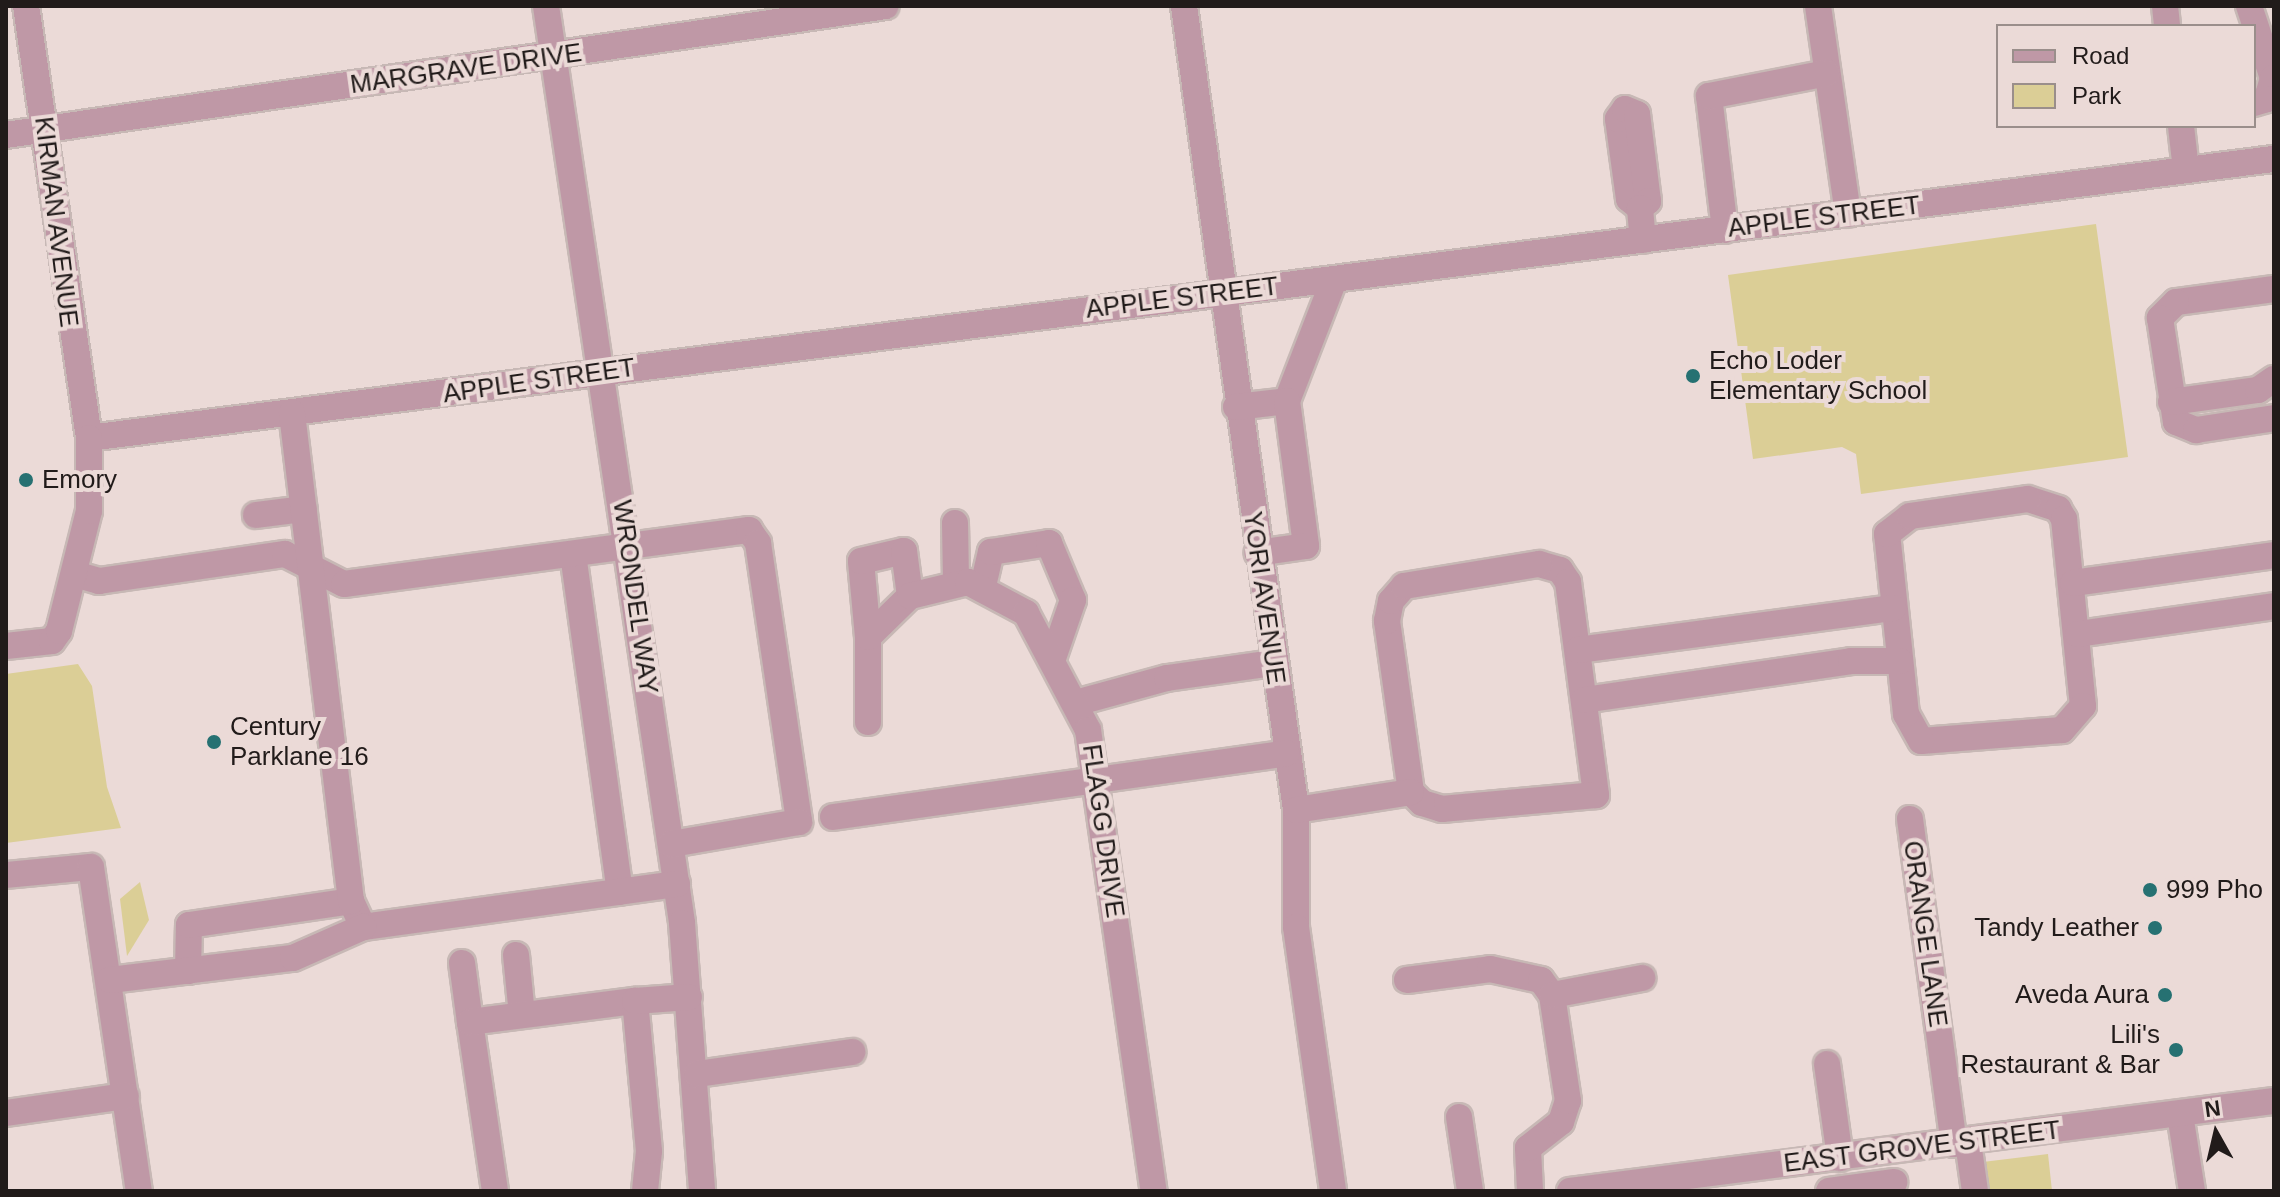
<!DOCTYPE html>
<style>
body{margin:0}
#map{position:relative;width:2280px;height:1197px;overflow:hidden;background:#ebdad7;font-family:Helvetica,sans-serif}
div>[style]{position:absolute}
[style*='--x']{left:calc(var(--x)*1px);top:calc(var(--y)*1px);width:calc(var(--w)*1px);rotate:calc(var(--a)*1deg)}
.green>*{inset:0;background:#dbce96}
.roads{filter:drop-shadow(2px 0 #c7b8b5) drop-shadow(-2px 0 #c7b8b5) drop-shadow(0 2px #c7b8b5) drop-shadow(0 -2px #c7b8b5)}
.minor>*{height:26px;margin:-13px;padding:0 13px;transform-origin:13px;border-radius:13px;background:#bf98a6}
.dots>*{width:22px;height:22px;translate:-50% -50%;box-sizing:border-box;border:4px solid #ebdad7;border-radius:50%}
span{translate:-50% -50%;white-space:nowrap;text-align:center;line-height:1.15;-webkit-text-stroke:8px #ebdad7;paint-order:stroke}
.street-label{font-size:26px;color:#211b1a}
.poi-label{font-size:26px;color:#211b1a}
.left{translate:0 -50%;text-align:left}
.right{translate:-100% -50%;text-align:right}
.frame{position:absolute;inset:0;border:8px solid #211b1a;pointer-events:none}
.legend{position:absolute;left:1996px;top:24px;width:260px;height:104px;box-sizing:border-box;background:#ebdad7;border:2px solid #9a8e8b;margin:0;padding:10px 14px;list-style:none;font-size:24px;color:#211b1a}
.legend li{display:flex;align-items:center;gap:16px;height:40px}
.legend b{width:40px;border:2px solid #9a8e8b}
.north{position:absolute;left:2176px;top:1093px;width:80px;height:80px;-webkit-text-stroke:6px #ebdad7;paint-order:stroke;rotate:352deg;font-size:22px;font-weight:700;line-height:32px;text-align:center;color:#211b1a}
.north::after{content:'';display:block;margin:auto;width:28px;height:36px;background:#211b1a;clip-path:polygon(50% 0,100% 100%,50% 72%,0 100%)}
</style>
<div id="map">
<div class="green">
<div style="clip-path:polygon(2096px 224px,2128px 457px,1861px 494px,1856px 454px,1842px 447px,1753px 459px,1728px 275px)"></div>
<div style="clip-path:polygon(78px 664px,92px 686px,107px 787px,121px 828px,6px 843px,6px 674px)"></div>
<div style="clip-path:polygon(140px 882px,149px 920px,127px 956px,120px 899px)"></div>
<div style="clip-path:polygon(2048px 1154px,2052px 1191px,1962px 1191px,1958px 1165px)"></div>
</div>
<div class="roads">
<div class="minor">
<div style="--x:26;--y:6;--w:437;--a:81.7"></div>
<div style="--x:546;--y:6;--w:927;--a:81.56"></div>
<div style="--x:682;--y:923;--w:269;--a:85.7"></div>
<div style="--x:1184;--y:6;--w:812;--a:82.07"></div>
<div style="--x:1296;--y:810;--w:117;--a:90"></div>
<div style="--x:1296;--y:927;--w:267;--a:82"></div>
<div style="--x:1818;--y:6;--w:210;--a:81.8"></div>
<div style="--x:2165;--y:6;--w:20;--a:84"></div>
<div style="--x:2249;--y:6;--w:76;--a:71.6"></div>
<div style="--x:2273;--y:78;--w:22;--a:106"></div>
<div style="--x:2267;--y:99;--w:14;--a:163"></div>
<div style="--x:2181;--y:126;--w:44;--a:83.5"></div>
<div style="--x:6;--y:135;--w:889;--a:-8.34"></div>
<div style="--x:1640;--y:208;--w:14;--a:-141"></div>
<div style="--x:1629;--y:199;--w:81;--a:-97.8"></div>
<div style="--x:1618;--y:119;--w:12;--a:-55"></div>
<div style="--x:1625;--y:109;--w:13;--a:23"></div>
<div style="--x:1637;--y:114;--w:88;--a:82.8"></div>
<div style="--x:1648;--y:201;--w:11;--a:139"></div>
<div style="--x:1640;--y:208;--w:32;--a:85"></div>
<div style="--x:1725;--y:230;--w:135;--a:-96.8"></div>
<div style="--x:1709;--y:96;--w:120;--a:-11"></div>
<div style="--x:2274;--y:289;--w:99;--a:172.4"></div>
<div style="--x:2176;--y:302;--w:23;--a:135"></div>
<div style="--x:2160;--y:318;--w:105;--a:81.3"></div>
<div style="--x:2176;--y:422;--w:22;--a:22"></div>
<div style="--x:2196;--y:430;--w:79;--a:-8.7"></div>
<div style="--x:1287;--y:401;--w:130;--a:-68.8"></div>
<div style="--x:2171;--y:402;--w:88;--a:-7.9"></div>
<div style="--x:2258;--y:390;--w:19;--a:-35"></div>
<div style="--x:1236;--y:407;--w:51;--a:-6.7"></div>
<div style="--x:1287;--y:401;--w:146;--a:82.5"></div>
<div style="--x:1306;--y:546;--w:49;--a:171.9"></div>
<div style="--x:89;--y:438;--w:2203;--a:-7.28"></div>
<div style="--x:2028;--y:499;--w:32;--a:18"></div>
<div style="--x:2058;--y:509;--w:12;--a:59"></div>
<div style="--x:2064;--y:519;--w:188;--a:84.2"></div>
<div style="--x:2083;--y:706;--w:32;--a:131"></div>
<div style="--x:2062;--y:730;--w:141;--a:175.5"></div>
<div style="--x:1921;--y:741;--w:31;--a:-119"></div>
<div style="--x:1906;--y:714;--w:181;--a:-96"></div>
<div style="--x:1887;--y:534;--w:29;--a:-38"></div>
<div style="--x:1910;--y:516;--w:119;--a:-8.2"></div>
<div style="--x:256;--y:515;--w:48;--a:-7.1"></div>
<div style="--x:955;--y:523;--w:59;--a:89"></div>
<div style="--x:573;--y:554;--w:341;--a:82.1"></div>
<div style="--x:1539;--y:564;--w:22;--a:16"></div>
<div style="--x:1560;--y:570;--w:14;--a:56"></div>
<div style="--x:1568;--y:582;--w:215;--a:82.5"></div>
<div style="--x:1596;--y:795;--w:155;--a:174.8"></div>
<div style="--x:1442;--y:809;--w:21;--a:-163"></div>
<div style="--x:1422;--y:803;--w:16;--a:-135"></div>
<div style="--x:1411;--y:792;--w:173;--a:-98"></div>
<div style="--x:1387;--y:621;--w:20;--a:-79"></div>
<div style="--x:1391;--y:601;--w:20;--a:-49"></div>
<div style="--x:1404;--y:586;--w:137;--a:-9.3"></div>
<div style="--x:78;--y:575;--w:22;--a:16"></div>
<div style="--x:99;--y:581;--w:188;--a:-8.3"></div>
<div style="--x:285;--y:554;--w:66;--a:27"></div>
<div style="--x:344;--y:584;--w:409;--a:-7.6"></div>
<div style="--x:749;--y:530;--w:16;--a:55"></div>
<div style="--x:758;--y:543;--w:282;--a:81.6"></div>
<div style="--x:799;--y:822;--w:130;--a:170.2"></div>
<div style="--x:2073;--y:583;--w:203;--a:-7.9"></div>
<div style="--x:983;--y:586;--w:35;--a:-77"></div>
<div style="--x:991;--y:552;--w:59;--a:-8.8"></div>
<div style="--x:1049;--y:543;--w:62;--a:67.2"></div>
<div style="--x:1073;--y:600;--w:61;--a:109"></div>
<div style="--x:2078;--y:634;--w:198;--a:-8.1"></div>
<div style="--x:868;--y:637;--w:76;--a:-95.3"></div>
<div style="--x:861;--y:561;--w:44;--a:-13.1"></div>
<div style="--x:904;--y:551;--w:45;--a:82.4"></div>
<div style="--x:6;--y:646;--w:46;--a:-6.2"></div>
<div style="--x:52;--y:641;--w:12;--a:-55"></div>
<div style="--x:59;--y:631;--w:124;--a:-76"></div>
<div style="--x:89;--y:511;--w:73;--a:-90"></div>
<div style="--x:1578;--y:650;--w:318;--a:-7.6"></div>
<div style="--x:1584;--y:700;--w:270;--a:-8.3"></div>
<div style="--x:1851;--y:661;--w:49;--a:0"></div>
<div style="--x:1079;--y:702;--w:91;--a:-15.3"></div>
<div style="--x:1167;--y:678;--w:108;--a:-8"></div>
<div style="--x:868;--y:722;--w:85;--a:-90"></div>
<div style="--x:868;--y:637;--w:59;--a:-44.3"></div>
<div style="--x:910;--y:596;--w:60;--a:-13.6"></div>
<div style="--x:968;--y:582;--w:66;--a:28.1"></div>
<div style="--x:1026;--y:613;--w:132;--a:62.1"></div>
<div style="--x:1088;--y:730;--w:466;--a:81.9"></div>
<div style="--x:1296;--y:810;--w:116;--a:-8.9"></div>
<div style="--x:833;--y:817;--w:458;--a:-8"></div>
<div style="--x:1910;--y:819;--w:328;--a:82.3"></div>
<div style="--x:6;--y:875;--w:85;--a:-5.4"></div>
<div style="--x:91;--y:867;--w:328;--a:81.6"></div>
<div style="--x:351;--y:901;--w:29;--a:65"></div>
<div style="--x:363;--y:927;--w:317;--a:-7.8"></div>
<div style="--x:516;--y:955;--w:60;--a:84.3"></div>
<div style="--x:462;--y:963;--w:60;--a:82.3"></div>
<div style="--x:188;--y:971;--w:46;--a:-88.8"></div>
<div style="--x:189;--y:925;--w:164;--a:-8.4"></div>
<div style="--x:351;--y:901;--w:492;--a:-96.9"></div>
<div style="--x:110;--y:980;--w:184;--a:-6.9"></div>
<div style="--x:293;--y:958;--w:77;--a:-23.9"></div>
<div style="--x:1407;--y:980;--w:84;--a:-7.5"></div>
<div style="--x:1490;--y:969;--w:52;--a:12.2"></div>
<div style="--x:1541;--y:980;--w:19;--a:54"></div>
<div style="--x:1827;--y:1064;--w:95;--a:82.1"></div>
<div style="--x:697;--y:1074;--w:157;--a:-8.1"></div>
<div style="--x:6;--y:1113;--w:121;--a:-8.1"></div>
<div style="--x:2180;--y:1114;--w:78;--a:81.1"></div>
<div style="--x:1459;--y:1117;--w:75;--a:81.5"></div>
<div style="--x:1968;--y:1142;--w:49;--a:81.9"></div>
<div style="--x:495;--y:1191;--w:171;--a:-98.4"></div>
<div style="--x:470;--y:1022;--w:166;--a:-7.3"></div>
<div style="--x:645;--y:1191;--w:40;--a:-84.3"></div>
<div style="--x:649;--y:1151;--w:151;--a:-95.3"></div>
<div style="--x:635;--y:1001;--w:54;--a:-4.2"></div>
<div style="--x:1530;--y:1191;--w:43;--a:-92.7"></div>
<div style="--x:1528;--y:1148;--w:42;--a:-38.2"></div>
<div style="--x:1561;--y:1122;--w:22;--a:-72"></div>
<div style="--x:1568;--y:1101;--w:107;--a:-98.6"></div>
<div style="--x:1552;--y:995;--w:92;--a:-10.7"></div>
<div style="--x:1570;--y:1191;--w:710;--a:-7.29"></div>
<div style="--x:1829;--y:1191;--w:66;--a:-7.9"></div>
</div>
</div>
<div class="dots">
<div style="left:1693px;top:376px;background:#267172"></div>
<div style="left:26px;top:480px;background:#267172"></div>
<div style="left:214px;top:742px;background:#267172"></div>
<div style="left:2150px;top:890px;background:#267172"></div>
<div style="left:2155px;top:928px;background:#267172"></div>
<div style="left:2165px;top:995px;background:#267172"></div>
<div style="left:2176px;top:1050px;background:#267172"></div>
</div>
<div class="street-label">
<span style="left:466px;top:69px;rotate:-8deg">MARGRAVE DRIVE</span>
<span style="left:1824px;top:217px;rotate:-7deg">APPLE STREET</span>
<span style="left:56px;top:222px;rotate:83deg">KIRMAN AVENUE</span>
<span style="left:1182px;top:298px;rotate:-7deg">APPLE STREET</span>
<span style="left:539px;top:381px;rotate:-8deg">APPLE STREET</span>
<span style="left:635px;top:597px;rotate:82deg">WRONDEL WAY</span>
<span style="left:1264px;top:598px;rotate:82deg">YORI AVENUE</span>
<span style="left:1103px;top:831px;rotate:82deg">FLAGG DRIVE</span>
<span style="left:1925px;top:934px;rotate:82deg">ORANGE LANE</span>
<span style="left:1922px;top:1147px;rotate:-7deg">EAST GROVE STREET</span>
</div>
<div class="poi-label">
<span class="left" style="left:1709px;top:376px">Echo Loder<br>Elementary School</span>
<span class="left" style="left:42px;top:480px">Emory</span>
<span class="left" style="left:230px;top:742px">Century<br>Parklane 16</span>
<span class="left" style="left:2166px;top:890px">999 Pho</span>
<span class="right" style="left:2139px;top:928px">Tandy Leather</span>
<span class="right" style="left:2149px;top:995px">Aveda Aura</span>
<span class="right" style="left:2160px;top:1050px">Lili's<br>Restaurant &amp; Bar</span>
</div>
<div class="frame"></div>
<ul class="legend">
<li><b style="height:10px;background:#bf98a6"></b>Road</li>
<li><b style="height:22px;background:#dbce96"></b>Park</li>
</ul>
<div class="north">N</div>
</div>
